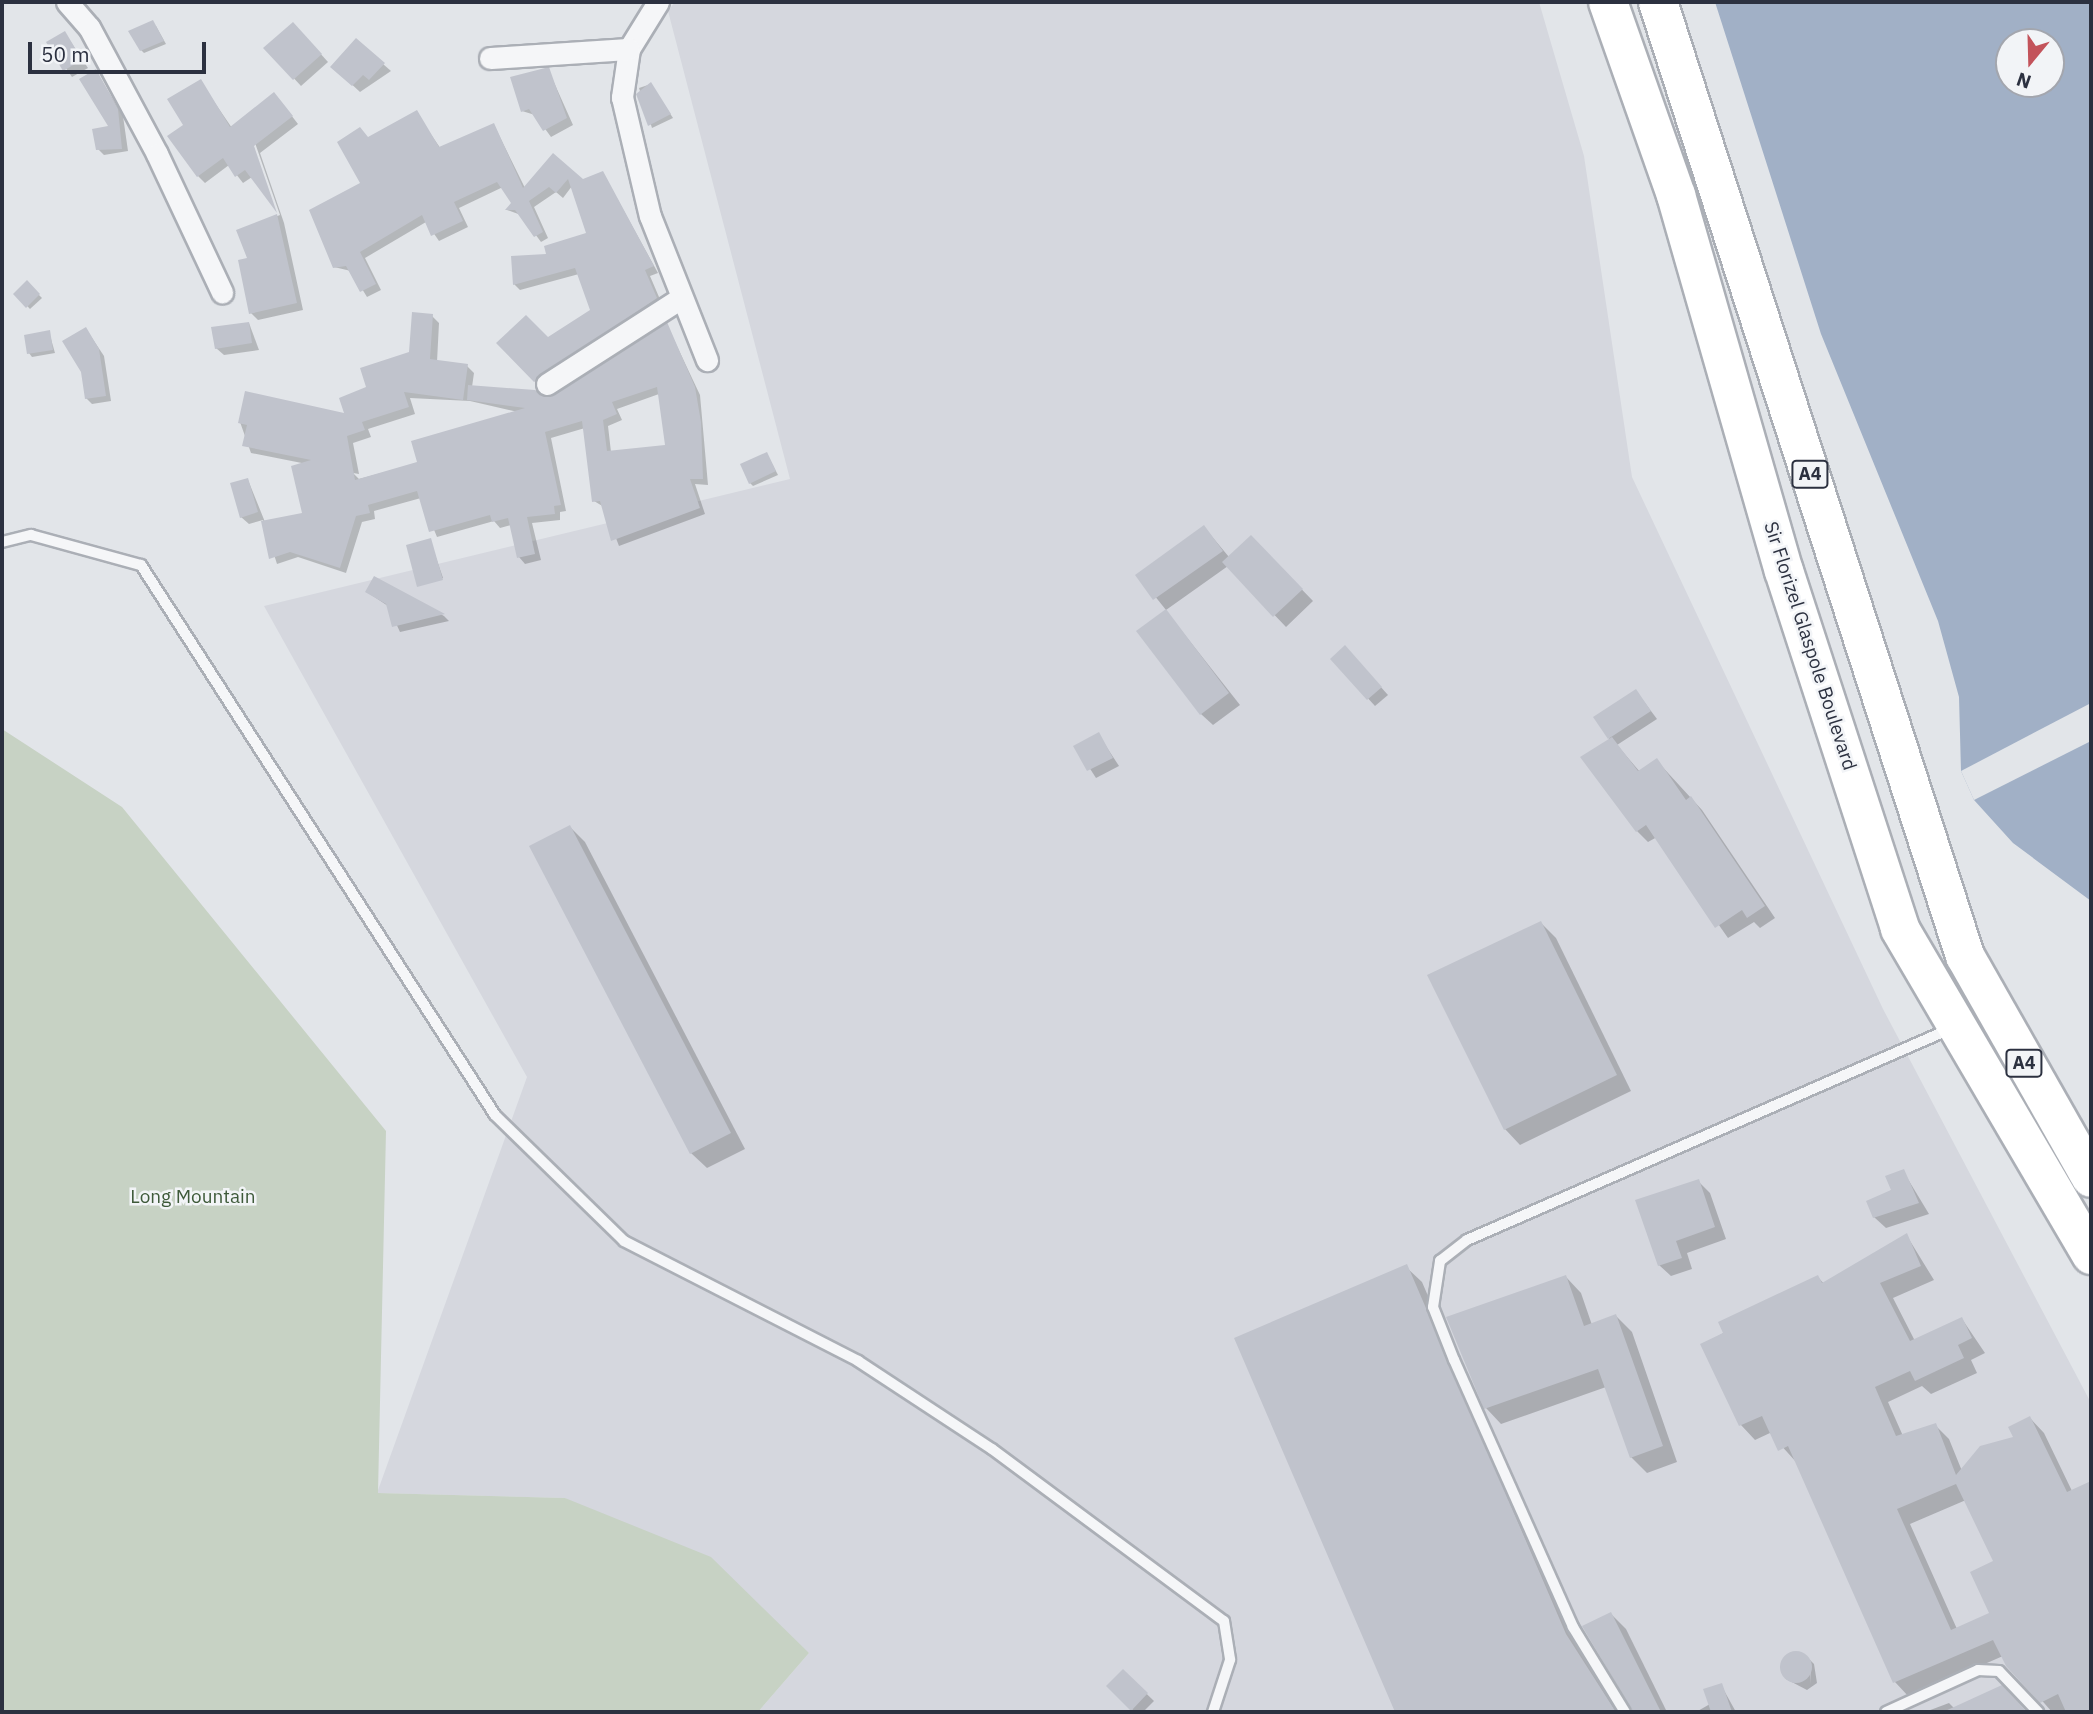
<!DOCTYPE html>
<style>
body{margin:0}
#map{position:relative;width:2093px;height:1714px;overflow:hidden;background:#e2e5e9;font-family:"IBM Plex Sans",sans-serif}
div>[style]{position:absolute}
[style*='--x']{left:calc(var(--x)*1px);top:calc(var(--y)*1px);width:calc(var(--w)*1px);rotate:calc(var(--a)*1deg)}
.built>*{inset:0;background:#d5d7de}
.green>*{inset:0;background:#c7d2c4}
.water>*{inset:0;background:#a1b0c6}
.pier>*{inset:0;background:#e2e5e9}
.shadow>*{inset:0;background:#0003}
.building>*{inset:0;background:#c0c3cc}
.round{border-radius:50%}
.roads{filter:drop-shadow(2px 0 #abafb6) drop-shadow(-2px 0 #abafb6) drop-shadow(0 2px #abafb6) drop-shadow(0 -2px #abafb6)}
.lane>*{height:10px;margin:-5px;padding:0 5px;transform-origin:5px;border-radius:5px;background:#f5f6f8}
.street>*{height:21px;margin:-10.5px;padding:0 10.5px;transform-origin:10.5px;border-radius:10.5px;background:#f5f6f8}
.highway>*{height:38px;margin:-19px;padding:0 19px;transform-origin:19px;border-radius:19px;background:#fff}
span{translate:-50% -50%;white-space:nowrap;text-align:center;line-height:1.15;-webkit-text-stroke:5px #f2f4f7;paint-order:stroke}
.shield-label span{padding:2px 5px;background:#f2f4f7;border:2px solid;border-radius:5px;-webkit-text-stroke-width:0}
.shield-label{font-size:18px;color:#2c3140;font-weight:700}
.street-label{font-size:19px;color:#2c3140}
.park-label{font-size:19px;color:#3e5a3a}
.frame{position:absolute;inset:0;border:4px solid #2c3140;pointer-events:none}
.north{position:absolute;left:1995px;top:28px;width:70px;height:70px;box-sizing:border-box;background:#f2f4f7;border:2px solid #a3a6ae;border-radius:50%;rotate:199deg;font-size:19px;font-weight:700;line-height:28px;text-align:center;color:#2c3140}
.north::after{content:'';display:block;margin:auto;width:24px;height:32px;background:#c3535b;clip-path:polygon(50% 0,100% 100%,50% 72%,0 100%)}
.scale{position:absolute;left:28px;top:42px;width:178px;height:32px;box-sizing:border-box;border:4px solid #2c3140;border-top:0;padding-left:9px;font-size:21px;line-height:24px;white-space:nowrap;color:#2c3140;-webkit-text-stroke:5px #f2f4f7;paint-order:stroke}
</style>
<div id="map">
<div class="built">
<div style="clip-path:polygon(675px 2px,1539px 2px,1584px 156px,1632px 477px,1883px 1009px,2091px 1403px,2091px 1712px,758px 1712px,809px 1653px,565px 1498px,377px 1493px,527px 1077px,264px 606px,790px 479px,668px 11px)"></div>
</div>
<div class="green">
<div style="clip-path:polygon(2px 729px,122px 807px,386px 1131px,378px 1493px,565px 1498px,711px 1557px,809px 1653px,758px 1712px,2px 1712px)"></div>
</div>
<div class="water">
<div style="clip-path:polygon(evenodd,1715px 2px,2091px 2px,2091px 901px,2013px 843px,1974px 800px,1961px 771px,1959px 697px,1938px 621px,1821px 334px,1715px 2px,2009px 42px,2051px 42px,2051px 84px,2009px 84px,2009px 42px)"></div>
</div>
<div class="pier">
<div style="clip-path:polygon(2091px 703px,2091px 741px,1974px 800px,1961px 771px)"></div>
</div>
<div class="shadow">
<div style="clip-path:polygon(156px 26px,166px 44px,144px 53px,141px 50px)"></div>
<div style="clip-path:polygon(300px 31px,328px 62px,301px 86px,266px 48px)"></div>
<div style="clip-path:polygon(65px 33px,88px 68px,72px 77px,48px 42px)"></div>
<div style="clip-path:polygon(383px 64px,391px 71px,360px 92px,333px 67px)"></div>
<div style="clip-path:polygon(548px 69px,573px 125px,551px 137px,535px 115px,522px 111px)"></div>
<div style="clip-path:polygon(96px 71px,123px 116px,128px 151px,104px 155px,98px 149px,111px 128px)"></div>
<div style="clip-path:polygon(200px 81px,232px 128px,281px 102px,298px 124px,260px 153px,284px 223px,303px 310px,258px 320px,251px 313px,249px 259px,238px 231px,280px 215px,253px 137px,252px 177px,243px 183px,229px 165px,205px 183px,198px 176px,185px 126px)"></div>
<div style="clip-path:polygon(651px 84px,673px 118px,652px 128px,639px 88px)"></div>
<div style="clip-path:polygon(416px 113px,441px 149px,494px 125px,525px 188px,553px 156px,583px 181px,603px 173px,658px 273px,650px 276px,662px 304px,541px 387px,499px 343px,547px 339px,592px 311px,579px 274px,520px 290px,514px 284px,588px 235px,572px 186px,563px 198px,556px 192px,534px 207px,548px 238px,541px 242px,521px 215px,507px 210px,513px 203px,503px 187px,459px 208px,468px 227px,439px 241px,426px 222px,365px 258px,381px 290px,367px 297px,351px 271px,334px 267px,362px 184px,369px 138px)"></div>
<div style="clip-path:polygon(27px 283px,42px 298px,30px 309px,16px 294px)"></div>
<div style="clip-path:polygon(evenodd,432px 316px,439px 323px,437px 362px,467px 366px,474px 373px,472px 387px,548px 399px,667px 325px,700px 395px,708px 485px,695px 484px,705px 514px,619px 546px,604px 507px,594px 501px,585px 428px,551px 438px,566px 511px,560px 512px,560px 520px,532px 523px,541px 560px,525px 564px,519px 557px,511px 525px,500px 528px,494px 521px,437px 537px,421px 498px,374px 511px,375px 519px,362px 522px,346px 573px,298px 557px,277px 564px,263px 520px,249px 524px,241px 517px,248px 480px,265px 522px,304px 514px,352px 473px,251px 453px,240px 422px,347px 416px,411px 353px,432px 316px,659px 394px,667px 447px,611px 452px,608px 426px,622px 420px,617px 409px,659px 394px,432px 316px,410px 398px,470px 401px,518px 412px,419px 463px,359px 479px,353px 473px,359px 474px,353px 443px,371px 437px,368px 429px,415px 414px,410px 398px)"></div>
<div style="clip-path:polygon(249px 323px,259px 350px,224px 355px,216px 348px)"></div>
<div style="clip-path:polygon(86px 329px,104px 356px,111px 401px,92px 404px,86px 398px)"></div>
<div style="clip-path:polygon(49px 332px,55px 353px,32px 357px,29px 353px)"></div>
<div style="clip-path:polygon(767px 454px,778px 475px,753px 486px,750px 483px)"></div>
<div style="clip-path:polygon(1204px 527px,1229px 557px,1251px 537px,1313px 601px,1286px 627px,1228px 566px,1166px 610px,1138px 575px)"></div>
<div style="clip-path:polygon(430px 540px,443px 578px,419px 585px)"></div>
<div style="clip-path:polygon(375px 578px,444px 616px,449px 621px,400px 632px,388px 606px,367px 592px)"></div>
<div style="clip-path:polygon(1166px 611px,1240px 705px,1213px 725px,1201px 714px)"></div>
<div style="clip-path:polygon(1352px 655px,1388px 695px,1375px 706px,1332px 659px)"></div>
<div style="clip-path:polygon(1636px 691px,1657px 719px,1617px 745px,1640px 772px,1657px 761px,1702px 810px,1775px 918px,1760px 928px,1754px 922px,1728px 938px,1657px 837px,1648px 842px,1637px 831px,1609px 738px)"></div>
<div style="clip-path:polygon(1098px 734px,1119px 766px,1096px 778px,1076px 747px)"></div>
<div style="clip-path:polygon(570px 827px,585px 842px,745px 1149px,707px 1168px,691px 1153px)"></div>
<div style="clip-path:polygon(1541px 923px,1556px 938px,1631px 1091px,1520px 1145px,1505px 1129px)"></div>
<div style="clip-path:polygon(1903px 1171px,1929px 1214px,1886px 1228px,1874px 1217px)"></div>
<div style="clip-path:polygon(1698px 1181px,1710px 1193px,1726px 1239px,1687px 1253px,1692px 1269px,1671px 1276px,1659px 1265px)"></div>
<div style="clip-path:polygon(evenodd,1907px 1236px,1934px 1280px,1893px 1298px,1915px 1341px,1962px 1319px,1985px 1353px,1971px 1360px,1977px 1373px,1931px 1394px,1922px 1386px,1888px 1402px,1903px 1436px,1935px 1425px,1949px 1439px,1962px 1471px,2015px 1438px,2030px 1418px,2044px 1433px,2072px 1491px,2091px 1482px,2091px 1712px,2052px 1712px,2003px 1656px,1909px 1697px,1895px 1682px,1797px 1463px,1770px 1433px,1755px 1440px,1741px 1425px,1703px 1345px,1818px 1277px,1824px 1284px,1907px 1236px,1966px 1500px,1995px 1562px,1991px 1613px,1957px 1629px,1910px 1524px,1966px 1500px)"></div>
<div style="clip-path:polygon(1406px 1267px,1422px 1282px,1581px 1652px,1620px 1712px,1397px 1712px,1236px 1338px)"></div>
<div style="clip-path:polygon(1566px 1277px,1581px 1293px,1592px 1325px,1616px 1316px,1632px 1332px,1677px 1462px,1647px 1473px,1631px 1457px,1606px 1387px,1501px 1424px,1486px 1408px)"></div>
<div style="clip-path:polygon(1611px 1614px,1626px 1629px,1667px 1712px,1633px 1712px)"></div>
<div style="clip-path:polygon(1793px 1653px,1809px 1660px,1811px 1684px,1810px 1660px,1814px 1664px,1817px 1683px,1807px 1690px,1786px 1679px,1783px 1660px)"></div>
<div style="clip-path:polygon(1123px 1671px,1154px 1701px,1143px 1712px,1135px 1712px,1108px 1686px)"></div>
<div style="clip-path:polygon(1721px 1685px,1736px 1712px,1696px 1712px,1710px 1704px)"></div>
<div style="clip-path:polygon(2001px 1687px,2026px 1712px,1925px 1712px,1949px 1703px,1955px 1709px)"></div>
</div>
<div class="building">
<div style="clip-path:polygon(153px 20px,164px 41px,140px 51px,128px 31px)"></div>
<div style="clip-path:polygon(293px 22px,322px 54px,293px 80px,263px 48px)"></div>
<div style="clip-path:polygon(65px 31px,82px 60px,63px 71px,46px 42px)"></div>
<div style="clip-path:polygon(356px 38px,385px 63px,369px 80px,363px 75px,352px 86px,330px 67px)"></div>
<div style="clip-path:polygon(549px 67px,567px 118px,543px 131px,529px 109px,521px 112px,510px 77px)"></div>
<div style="clip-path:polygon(96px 69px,118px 109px,122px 149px,96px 150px,92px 129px,108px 126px,79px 79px)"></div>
<div style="clip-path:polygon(201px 79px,230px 127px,274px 92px,293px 116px,254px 146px,277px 213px,245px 170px,235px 177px,223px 158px,197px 177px,167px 136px,183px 125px,167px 99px)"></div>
<div style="clip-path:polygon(651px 82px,671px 114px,648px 126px,636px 94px)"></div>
<div style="clip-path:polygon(417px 110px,439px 147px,494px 123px,523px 188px,553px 153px,583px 179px,603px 171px,654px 266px,645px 270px,657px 298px,534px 382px,496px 343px,526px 315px,548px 337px,590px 310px,575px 268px,513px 285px,511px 256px,546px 254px,544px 246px,586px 233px,568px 179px,556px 193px,549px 187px,529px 201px,543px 232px,534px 237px,515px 210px,505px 210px,511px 203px,497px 182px,454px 202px,463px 221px,431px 236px,422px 215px,360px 252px,376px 284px,360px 292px,346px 266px,333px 268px,309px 210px,360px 183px,337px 142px,360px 127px,368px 137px)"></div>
<div style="clip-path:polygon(277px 214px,297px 303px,249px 314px,238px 260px,247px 258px,236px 230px)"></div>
<div style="clip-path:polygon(27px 280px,40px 294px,26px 308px,13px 294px)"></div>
<div style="clip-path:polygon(evenodd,412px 312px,433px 314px,430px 359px,468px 364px,463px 400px,404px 392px,409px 407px,362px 422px,365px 430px,347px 436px,355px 480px,417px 462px,411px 441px,525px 408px,467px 400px,468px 385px,535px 390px,548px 397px,667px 322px,695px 387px,701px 422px,703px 479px,690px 479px,700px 508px,611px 541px,600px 501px,592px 502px,582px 421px,545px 432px,561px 505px,554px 506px,555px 514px,527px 517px,535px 554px,517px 558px,508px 518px,492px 522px,490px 515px,429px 532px,417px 491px,368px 505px,370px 513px,356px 516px,340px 568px,290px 552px,269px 559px,261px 521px,302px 513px,291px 466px,311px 460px,242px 446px,247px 425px,238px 423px,245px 391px,344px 413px,339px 398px,366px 387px,360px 368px,409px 352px,412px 312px,657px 387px,665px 445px,607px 451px,603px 420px,617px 414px,612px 402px,657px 387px)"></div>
<div style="clip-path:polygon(249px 322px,252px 343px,215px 349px,211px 327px)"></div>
<div style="clip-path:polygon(86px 327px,99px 349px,106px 396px,85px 399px,81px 372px,62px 341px)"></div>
<div style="clip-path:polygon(50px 330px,53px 350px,27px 354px,24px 335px)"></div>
<div style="clip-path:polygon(767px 452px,776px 471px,749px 484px,740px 464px)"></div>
<div style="clip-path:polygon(248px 478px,258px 512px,240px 518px,230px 483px)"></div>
<div style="clip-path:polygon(1204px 525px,1223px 551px,1153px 600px,1135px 575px)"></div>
<div style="clip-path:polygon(1251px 535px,1303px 589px,1273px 617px,1222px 562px)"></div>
<div style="clip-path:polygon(431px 538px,443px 580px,417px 587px,406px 545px)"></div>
<div style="clip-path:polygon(374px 576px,445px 614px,392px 627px,386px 604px,365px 592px)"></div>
<div style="clip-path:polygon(1166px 609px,1229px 693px,1200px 715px,1136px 631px)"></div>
<div style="clip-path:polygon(1345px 645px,1382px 687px,1367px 700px,1330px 659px)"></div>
<div style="clip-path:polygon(1636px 689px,1651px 711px,1608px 739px,1593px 717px)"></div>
<div style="clip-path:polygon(1099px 732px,1113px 758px,1087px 771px,1073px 746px)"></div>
<div style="clip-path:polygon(1612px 737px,1638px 771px,1657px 758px,1686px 800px,1691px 796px,1765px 906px,1747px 918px,1742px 910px,1715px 928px,1646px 825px,1636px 832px,1580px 757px)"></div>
<div style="clip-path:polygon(570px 825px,731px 1133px,690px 1154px,529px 846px)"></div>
<div style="clip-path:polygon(1541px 921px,1617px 1075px,1504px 1130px,1427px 975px)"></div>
<div style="clip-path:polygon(1904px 1169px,1919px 1203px,1873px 1218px,1866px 1201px,1891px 1190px,1885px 1176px)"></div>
<div style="clip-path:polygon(1699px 1179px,1715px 1227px,1676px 1241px,1682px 1258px,1658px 1266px,1635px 1200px)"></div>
<div style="clip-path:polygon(evenodd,1907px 1233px,1921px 1266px,1880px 1283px,1910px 1341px,1962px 1317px,1972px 1338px,1958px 1345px,1964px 1358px,1915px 1381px,1910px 1371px,1875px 1387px,1896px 1436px,1936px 1423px,1956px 1475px,1980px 1446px,2013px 1437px,2008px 1427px,2030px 1416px,2067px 1492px,2091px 1481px,2091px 1712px,2066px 1712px,2058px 1694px,2040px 1703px,2006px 1666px,1993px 1640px,1893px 1683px,1788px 1446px,1778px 1451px,1762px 1416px,1739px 1426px,1700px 1344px,1723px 1333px,1718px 1322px,1818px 1275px,1822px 1283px,1907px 1233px,1956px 1484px,1993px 1561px,1970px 1572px,1989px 1613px,1951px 1630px,1897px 1509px,1956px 1484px)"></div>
<div style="clip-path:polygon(1407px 1264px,1566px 1634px,1616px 1712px,1395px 1712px,1234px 1338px)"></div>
<div style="clip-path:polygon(1566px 1275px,1584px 1326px,1616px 1314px,1663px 1446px,1630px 1458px,1598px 1369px,1484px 1409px,1446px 1317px)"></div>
<div style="clip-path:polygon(1611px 1612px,1661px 1712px,1633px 1712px,1582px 1626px)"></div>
<div class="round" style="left:1780px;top:1651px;width:32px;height:32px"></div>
<div style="clip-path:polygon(1123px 1669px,1148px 1693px,1131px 1711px,1106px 1686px)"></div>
<div style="clip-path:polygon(1722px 1683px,1732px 1712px,1711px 1712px,1703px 1689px)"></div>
<div style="clip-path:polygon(2002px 1685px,2025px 1710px,1943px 1712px)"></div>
</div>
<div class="roads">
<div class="lane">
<div style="--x:2;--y:542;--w:30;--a:-14"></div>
<div style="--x:31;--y:535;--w:114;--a:15.3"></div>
<div style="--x:141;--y:565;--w:654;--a:57.23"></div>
<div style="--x:495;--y:1115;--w:180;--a:44.3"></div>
<div style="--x:624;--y:1241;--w:263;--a:27.1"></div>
<div style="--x:858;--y:1361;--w:160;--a:33.3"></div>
<div style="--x:992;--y:1449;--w:289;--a:36.6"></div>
<div style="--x:1224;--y:1621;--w:39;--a:81"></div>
<div style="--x:1230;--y:1660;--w:55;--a:108.1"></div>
<div style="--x:1625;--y:1712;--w:100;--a:-121.5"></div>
<div style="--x:1573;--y:1627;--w:292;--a:-114"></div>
<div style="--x:1454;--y:1360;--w:57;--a:-111.6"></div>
<div style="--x:1433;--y:1307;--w:47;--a:-81.3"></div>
<div style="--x:1440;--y:1261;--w:34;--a:-38"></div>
<div style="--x:1467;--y:1240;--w:527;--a:-23.6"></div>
<div style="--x:1886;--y:1712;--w:101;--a:-24.5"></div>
<div style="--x:1978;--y:1670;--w:21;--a:3"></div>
<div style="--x:1999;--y:1671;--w:57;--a:46.4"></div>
</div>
<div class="street">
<div style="--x:67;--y:2;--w:33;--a:49"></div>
<div style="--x:89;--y:27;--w:144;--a:61.8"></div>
<div style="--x:157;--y:154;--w:153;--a:64.8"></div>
<div style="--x:658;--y:2;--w:55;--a:121.7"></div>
<div style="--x:629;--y:49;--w:49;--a:98.3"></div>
<div style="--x:622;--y:97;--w:122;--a:76.8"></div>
<div style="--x:650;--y:216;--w:155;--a:68.4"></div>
<div style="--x:490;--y:58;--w:139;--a:-3.7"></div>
<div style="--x:547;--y:384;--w:159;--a:-32.7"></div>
</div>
<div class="highway">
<div style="--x:1608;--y:2;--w:205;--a:70.6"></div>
<div style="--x:1676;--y:195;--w:391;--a:74"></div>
<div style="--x:1784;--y:571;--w:376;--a:72"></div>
<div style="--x:1900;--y:929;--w:378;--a:59.6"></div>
<div style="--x:1658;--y:2;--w:1002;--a:72.16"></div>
<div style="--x:1965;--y:956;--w:255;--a:60.4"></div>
</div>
</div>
<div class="shield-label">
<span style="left:1810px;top:474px">A4</span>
<span style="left:2024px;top:1063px">A4</span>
</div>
<div class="street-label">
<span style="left:1810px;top:646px;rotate:72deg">Sir Florizel Glaspole Boulevard</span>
</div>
<div class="park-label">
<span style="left:193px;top:1197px">Long Mountain</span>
</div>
<div class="frame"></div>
<div class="north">N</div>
<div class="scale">50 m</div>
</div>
